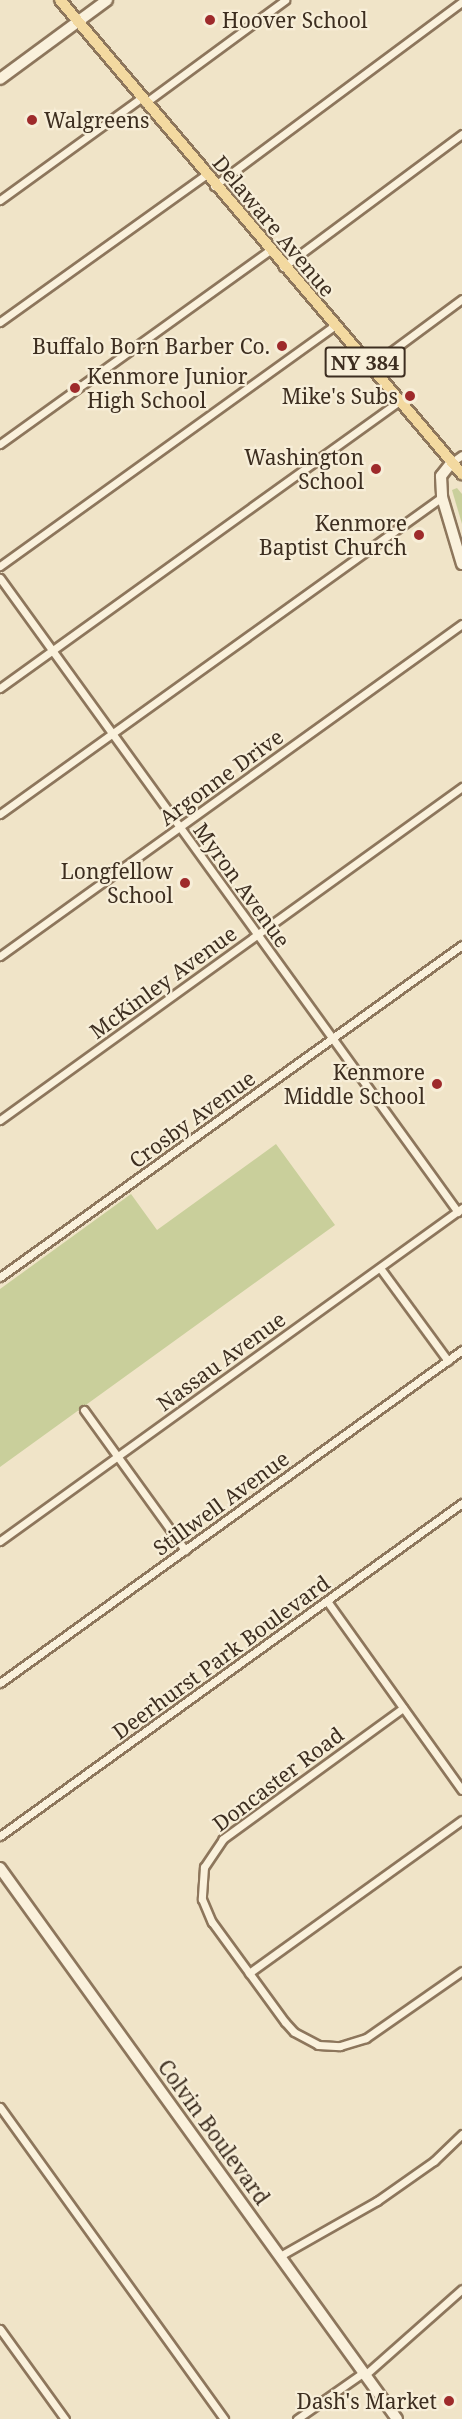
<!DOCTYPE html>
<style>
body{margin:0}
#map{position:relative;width:462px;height:2419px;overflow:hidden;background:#f0e4c8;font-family:"Noto Serif",serif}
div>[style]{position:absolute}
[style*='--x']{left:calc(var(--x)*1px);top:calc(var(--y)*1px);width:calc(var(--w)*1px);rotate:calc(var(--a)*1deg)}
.green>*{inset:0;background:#c9cf9b}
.roads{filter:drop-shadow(2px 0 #8d765c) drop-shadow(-2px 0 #8d765c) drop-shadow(0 2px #8d765c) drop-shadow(0 -2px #8d765c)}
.street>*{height:7px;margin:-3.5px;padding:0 3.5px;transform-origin:3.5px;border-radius:3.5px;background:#faf1dc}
.secondary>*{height:10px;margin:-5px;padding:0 5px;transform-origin:5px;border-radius:5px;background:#faf1dc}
.primary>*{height:10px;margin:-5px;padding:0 5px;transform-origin:5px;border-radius:5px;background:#f3d9a0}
.dots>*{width:16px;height:16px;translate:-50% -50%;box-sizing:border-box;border:3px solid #f7eed8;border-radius:50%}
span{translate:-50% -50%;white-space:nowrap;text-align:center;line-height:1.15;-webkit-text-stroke:4.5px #f7eed8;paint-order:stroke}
.shield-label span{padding:2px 4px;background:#f7eed8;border:2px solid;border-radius:4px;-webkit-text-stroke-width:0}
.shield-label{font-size:20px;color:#3d2e20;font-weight:700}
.poi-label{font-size:21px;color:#3d2e20}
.left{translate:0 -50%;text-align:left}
.right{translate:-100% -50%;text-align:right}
.street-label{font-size:21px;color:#3d2e20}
</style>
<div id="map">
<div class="green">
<div style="clip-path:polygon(457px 488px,462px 494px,462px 524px,452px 490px)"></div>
<div style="clip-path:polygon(276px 1144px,335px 1225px,0 1467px,0 1289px,131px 1194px,157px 1230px)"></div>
</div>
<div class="roads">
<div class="street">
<div style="--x:145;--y:103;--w:174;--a:-36.3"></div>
<div style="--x:214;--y:186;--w:309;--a:-36.6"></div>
<div style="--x:0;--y:200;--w:174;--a:-35.9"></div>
<div style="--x:283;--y:267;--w:223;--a:-36.6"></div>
<div style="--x:0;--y:322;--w:252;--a:-35.6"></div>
<div style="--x:370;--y:367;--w:114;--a:-36.5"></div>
<div style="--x:0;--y:444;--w:331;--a:-35.7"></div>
<div style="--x:452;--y:462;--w:12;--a:-35"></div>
<div style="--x:0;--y:566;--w:411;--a:-35.7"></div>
<div style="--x:0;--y:578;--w:782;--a:54.16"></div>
<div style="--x:0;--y:688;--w:491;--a:-35.7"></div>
<div style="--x:0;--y:814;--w:544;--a:-35.65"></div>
<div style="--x:0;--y:956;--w:569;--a:-35.7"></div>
<div style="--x:0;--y:1120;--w:570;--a:-35.78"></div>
<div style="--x:380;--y:1268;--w:115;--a:53.8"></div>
<div style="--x:0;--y:1277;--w:569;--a:-35.7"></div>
<div style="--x:84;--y:1410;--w:173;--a:54.2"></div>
<div style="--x:0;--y:1541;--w:570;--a:-35.78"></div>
<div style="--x:327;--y:1601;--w:232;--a:54.5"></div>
<div style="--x:0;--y:1683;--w:570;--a:-35.78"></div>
<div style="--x:403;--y:1708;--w:223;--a:144"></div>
<div style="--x:223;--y:1839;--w:34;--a:124"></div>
<div style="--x:204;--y:1867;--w:32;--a:94"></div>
<div style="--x:202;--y:1899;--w:25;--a:67"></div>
<div style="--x:212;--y:1922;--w:124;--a:53.9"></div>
<div style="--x:285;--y:2022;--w:13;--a:48"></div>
<div style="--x:294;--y:2032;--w:27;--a:28"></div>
<div style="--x:318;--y:2045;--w:22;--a:3"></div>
<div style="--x:340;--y:2046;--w:27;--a:-17"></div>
<div style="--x:366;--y:2038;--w:117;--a:-34.9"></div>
<div style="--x:0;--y:1836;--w:570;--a:-35.78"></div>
<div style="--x:249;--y:1973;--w:262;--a:-35.7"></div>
<div style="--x:0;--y:2107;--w:384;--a:54.3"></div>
<div style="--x:280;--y:2256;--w:112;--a:-29.6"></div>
<div style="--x:377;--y:2201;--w:70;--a:-35.1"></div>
<div style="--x:434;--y:2161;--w:39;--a:-44"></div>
<div style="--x:0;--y:2329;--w:111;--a:54.2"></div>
<div style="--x:366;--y:2374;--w:128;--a:-41.5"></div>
<div style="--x:297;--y:2419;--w:82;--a:-35"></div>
</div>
<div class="secondary">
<div style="--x:0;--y:79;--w:133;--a:-36.4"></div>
<div style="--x:452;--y:462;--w:18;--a:128"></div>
<div style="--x:441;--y:476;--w:21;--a:87"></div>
<div style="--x:442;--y:497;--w:70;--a:73.4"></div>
<div style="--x:0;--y:1868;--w:679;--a:54.23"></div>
</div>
<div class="primary">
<div style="--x:60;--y:0;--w:622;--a:49.7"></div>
</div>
</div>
<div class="dots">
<div style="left:210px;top:20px;background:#9e2a2b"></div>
<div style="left:32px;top:120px;background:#9e2a2b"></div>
<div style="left:282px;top:346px;background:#9e2a2b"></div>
<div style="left:75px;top:388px;background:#9e2a2b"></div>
<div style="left:410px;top:396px;background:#9e2a2b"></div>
<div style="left:376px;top:469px;background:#9e2a2b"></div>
<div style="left:419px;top:535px;background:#9e2a2b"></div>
<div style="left:185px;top:883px;background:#9e2a2b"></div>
<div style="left:437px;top:1084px;background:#9e2a2b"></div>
<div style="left:449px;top:2401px;background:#9e2a2b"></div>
</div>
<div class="shield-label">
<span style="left:365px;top:362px">NY 384</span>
</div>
<div class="poi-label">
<span class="left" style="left:222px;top:20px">Hoover School</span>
<span class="left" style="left:44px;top:120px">Walgreens</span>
<span class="right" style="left:270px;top:346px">Buffalo Born Barber Co.</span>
<span class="left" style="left:87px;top:388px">Kenmore Junior<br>High School</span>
<span class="right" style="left:398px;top:396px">Mike's Subs</span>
<span class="right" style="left:364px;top:469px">Washington<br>School</span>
<span class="right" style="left:407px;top:535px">Kenmore<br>Baptist Church</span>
<span class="right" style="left:173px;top:883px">Longfellow<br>School</span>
<span class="right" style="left:425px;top:1084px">Kenmore<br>Middle School</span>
<span class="right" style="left:437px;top:2401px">Dash's Market</span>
</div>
<div class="street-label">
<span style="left:274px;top:226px;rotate:50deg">Delaware Avenue</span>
<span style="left:221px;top:777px;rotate:-36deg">Argonne Drive</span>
<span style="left:242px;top:885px;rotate:54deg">Myron Avenue</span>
<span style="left:163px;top:982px;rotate:-36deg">McKinley Avenue</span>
<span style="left:192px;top:1119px;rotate:-36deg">Crosby Avenue</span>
<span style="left:221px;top:1361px;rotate:-36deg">Nassau Avenue</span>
<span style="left:221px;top:1503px;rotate:-36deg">Stillwell Avenue</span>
<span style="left:221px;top:1657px;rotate:-36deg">Deerhurst Park Boulevard</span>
<span style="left:278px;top:1779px;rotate:-37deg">Doncaster Road</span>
<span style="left:214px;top:2132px;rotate:54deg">Colvin Boulevard</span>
</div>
</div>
